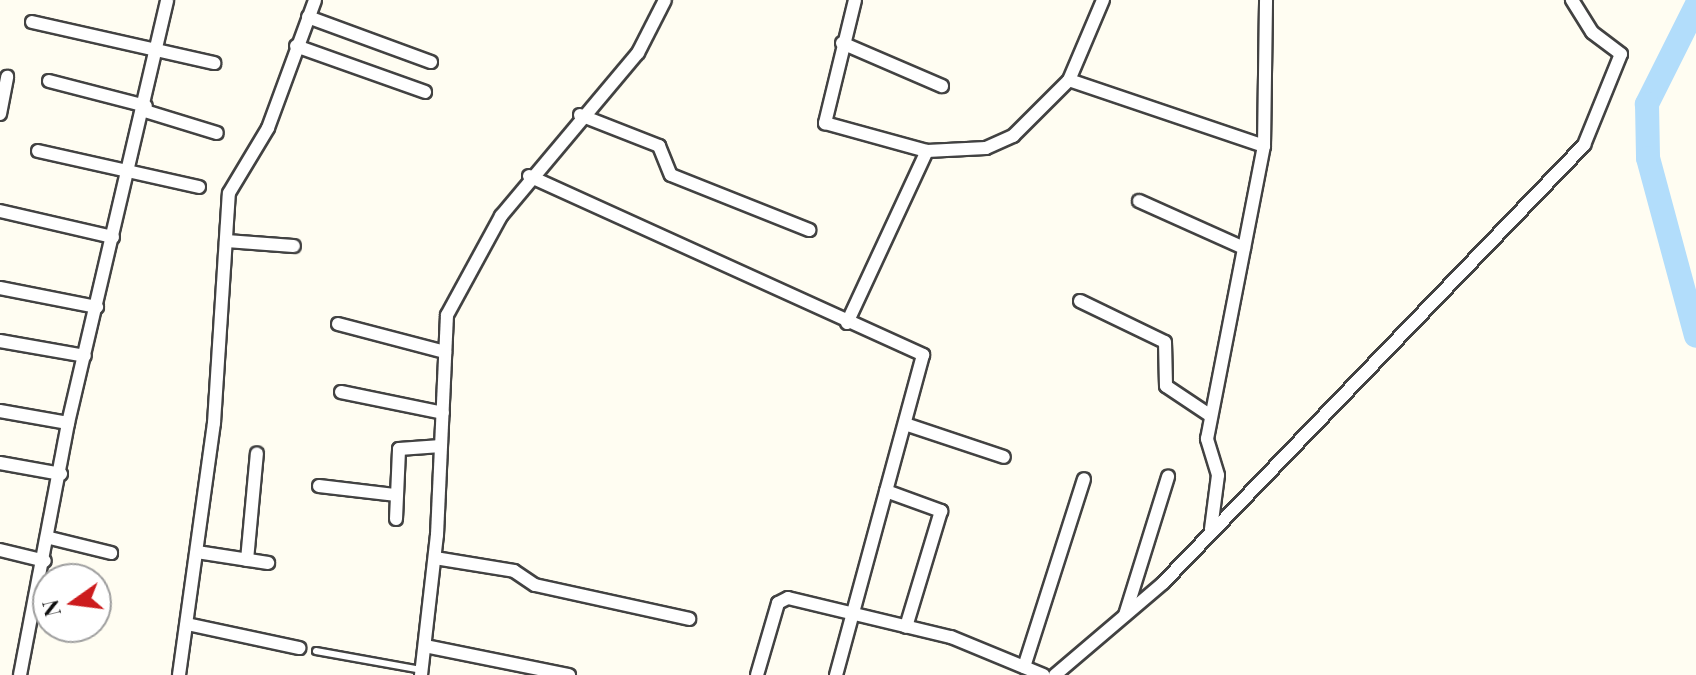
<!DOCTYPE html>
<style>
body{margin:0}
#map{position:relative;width:1696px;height:675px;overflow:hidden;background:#fffdf2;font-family:"Playfair Display",serif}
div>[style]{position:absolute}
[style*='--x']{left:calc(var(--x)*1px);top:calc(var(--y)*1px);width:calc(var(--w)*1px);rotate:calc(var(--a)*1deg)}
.river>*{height:24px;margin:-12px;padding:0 12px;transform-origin:12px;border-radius:12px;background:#b2ddfb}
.roads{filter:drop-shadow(2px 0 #424242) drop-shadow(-2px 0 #424242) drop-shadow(0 2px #424242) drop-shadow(0 -2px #424242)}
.service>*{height:6px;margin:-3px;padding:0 3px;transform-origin:3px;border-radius:3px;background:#fff}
.minor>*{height:12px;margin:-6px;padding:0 6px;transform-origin:6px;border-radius:6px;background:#fff}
span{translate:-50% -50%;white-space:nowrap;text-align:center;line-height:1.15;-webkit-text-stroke:8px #fff;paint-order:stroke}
.north{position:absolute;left:32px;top:563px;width:80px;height:80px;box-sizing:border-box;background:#fff;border:2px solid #9f9f9f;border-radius:50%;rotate:256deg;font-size:22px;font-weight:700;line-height:32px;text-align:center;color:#0f0f0f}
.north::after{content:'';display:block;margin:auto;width:28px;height:36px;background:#cc1b1d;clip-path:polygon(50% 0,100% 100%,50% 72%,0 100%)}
</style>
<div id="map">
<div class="river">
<div style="--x:1696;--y:6;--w:110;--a:116.6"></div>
<div style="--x:1647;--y:104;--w:54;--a:88.9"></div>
<div style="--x:1648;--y:158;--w:184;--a:74.9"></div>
</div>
<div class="roads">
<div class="service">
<div style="--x:316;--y:651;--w:108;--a:10.2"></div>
</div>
<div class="minor">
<div style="--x:855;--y:0;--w:127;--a:103.7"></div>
<div style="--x:825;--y:123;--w:106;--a:15.4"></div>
<div style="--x:927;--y:151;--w:59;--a:-2.9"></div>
<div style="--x:986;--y:148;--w:30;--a:-24"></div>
<div style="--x:1013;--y:136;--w:79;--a:-45"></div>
<div style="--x:1103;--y:0;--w:87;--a:113"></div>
<div style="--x:1069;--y:80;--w:206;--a:18.7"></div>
<div style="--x:308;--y:17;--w:131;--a:20.1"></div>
<div style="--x:32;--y:22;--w:187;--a:12.7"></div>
<div style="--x:842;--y:43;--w:109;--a:23.3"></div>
<div style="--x:296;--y:46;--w:137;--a:19.6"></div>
<div style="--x:49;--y:81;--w:100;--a:14.5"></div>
<div style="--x:145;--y:111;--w:75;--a:17"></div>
<div style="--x:0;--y:114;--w:38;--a:-79"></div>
<div style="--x:580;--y:115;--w:85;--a:21.4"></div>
<div style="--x:659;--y:146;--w:31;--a:68"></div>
<div style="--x:671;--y:175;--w:149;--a:21.7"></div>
<div style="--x:38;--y:151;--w:165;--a:12.6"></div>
<div style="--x:529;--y:176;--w:433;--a:24.4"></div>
<div style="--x:923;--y:355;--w:332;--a:105.2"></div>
<div style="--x:1139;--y:201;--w:115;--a:24.1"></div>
<div style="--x:0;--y:211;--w:116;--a:13"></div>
<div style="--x:226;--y:241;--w:68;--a:4.2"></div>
<div style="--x:0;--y:288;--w:99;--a:11.1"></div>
<div style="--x:1080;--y:301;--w:94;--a:25.8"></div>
<div style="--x:1165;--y:342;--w:44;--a:88.7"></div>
<div style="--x:1166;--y:386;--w:54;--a:33.7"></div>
<div style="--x:847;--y:323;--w:190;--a:-65.1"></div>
<div style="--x:338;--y:324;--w:111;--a:14.7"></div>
<div style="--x:0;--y:341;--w:86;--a:10"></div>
<div style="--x:341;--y:392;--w:104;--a:11.6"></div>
<div style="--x:0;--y:411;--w:69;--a:10"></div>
<div style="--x:905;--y:424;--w:104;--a:18.4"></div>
<div style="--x:0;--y:463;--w:62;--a:10.2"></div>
<div style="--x:319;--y:486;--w:78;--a:6.7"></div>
<div style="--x:886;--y:491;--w:59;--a:20"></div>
<div style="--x:941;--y:511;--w:121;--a:106.8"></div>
<div style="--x:396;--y:519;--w:70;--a:-87.5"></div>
<div style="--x:399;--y:449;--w:42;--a:-4.1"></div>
<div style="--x:1211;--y:529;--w:54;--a:-82.6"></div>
<div style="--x:1218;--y:475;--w:38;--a:-107"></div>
<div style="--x:1207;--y:439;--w:298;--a:-79"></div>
<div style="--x:1264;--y:146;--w:146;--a:-89.2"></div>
<div style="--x:50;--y:538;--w:63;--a:13.8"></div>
<div style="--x:0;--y:550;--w:46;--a:13.7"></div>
<div style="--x:197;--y:552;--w:72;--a:8.8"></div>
<div style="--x:435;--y:558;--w:80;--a:9.3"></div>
<div style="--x:514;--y:571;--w:25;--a:34"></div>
<div style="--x:535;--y:585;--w:158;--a:12.4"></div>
<div style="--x:247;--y:560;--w:107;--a:-84.7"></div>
<div style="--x:1125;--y:615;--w:145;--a:-72.7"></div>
<div style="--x:187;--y:624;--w:115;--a:12.1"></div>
<div style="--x:425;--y:646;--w:147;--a:11.4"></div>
<div style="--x:1024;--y:667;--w:197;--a:-72.3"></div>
<div style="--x:20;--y:675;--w:257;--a:-79.2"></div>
<div style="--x:68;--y:423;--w:434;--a:-76.8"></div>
<div style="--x:179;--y:675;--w:254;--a:-82.1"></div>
<div style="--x:214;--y:423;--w:230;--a:-86.3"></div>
<div style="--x:229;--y:193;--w:76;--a:-59"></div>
<div style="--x:268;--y:128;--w:136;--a:-69.8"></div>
<div style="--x:421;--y:675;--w:141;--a:-83.5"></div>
<div style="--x:437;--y:535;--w:220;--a:-87.4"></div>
<div style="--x:447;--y:315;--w:113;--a:-61.4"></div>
<div style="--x:501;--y:216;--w:213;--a:-50"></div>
<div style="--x:638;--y:53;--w:59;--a:-63"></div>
<div style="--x:757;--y:675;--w:75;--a:-73.7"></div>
<div style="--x:778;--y:603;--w:11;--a:-27"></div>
<div style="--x:788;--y:598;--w:168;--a:13.5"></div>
<div style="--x:951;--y:637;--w:100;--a:22.4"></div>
<div style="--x:1055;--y:675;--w:142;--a:-40.4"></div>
<div style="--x:1163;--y:583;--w:608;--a:-46.13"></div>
<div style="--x:1584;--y:145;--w:98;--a:-67.9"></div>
<div style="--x:1621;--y:54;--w:36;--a:-143"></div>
<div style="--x:1592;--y:32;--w:38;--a:-122"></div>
</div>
</div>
<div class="north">N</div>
</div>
